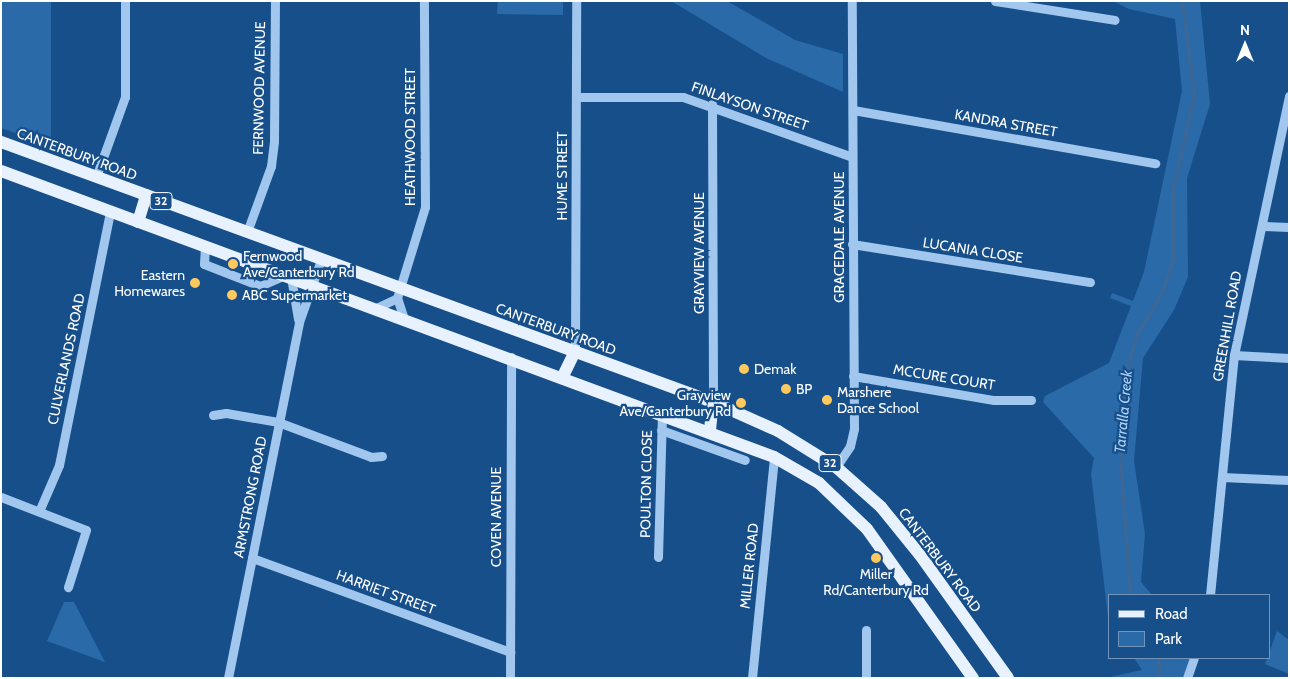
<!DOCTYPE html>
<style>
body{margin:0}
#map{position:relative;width:1290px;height:679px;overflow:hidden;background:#174f8b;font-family:Cabin,sans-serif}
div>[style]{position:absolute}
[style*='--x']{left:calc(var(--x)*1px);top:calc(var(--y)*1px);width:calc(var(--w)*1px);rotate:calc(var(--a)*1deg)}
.green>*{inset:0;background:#2a6aa9}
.stream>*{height:2.5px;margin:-1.25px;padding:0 1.25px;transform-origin:1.25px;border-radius:1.25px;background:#3e6793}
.minor>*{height:9px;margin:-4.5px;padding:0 4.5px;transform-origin:4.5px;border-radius:4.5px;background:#a1c7ee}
.major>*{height:12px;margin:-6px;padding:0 6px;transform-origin:6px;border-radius:6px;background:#e8f2ff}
.dots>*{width:14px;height:14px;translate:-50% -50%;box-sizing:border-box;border:2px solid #174f8b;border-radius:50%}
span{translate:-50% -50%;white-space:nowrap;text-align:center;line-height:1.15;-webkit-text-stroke:4.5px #174f8b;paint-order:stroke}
.shield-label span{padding:1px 4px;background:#174f8b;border:1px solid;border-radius:4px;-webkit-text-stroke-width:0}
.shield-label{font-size:12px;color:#fff;font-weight:700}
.street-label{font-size:14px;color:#fff}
.poi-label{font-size:14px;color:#fff}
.left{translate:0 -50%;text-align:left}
.right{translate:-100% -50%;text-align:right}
.water-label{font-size:15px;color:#acd1f6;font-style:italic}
.frame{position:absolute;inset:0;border:2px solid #fff;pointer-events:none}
.legend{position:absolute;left:1108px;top:594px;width:162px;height:65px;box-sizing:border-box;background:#174f8b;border:1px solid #7495b9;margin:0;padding:6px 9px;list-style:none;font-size:15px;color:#fff}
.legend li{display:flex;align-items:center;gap:10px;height:25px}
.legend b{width:25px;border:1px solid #7495b9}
.north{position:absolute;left:1220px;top:20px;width:50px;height:50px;-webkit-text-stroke:4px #174f8b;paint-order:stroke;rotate:0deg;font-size:14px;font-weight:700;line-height:20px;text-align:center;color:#fff}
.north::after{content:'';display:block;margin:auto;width:18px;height:22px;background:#fff;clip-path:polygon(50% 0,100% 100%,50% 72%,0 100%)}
</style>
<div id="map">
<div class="green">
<div style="clip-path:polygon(1px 1px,51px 1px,51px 146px,1px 128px)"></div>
<div style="clip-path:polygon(498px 1px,563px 1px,563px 15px,497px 14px)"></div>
<div style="clip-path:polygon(671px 1px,727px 1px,795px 40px,843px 54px,843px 92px,766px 58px)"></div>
<div style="clip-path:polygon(1113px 1px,1200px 1px,1210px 104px,1187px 178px,1188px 277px,1174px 310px,1143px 358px,1134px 461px,1145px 534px,1141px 582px,1152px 595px,1109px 595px,1109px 625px,1091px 474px,1094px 458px,1043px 402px,1045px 396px,1109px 363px,1131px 306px,1110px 298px,1112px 293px,1133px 301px,1144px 272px,1182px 91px,1175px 19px,1129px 9px)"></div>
<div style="clip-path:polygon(64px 602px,74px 602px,105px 662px,47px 641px)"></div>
<div style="clip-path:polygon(1277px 631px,1289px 640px,1289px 674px,1265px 664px)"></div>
<div style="clip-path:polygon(1134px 658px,1190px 658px,1183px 678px,1106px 678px,1142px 670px)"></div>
</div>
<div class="stream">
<div style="--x:1130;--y:595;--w:138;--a:-94.1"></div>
<div style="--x:1120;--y:457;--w:76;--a:-87"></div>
<div style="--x:1124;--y:381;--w:47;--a:-75.1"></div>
<div style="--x:1136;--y:336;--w:49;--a:-59.2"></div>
<div style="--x:1161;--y:294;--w:35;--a:-70"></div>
<div style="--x:1173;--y:261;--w:72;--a:-90"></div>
<div style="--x:1173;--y:189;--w:96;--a:-77.4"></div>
<div style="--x:1194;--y:95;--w:95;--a:-97.3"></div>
<div style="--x:1159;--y:658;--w:20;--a:87"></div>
</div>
<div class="minor">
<div style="--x:995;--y:1;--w:121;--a:9"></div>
<div style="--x:576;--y:97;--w:107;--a:0"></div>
<div style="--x:683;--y:97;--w:179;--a:19.5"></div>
<div style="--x:712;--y:104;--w:298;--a:89.8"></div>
<div style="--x:853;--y:110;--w:307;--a:10"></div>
<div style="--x:96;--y:177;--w:85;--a:-70.1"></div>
<div style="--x:125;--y:97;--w:96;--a:-90"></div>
<div style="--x:1263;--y:226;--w:26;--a:2"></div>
<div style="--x:247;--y:232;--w:70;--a:-70"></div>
<div style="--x:271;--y:166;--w:25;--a:-83"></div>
<div style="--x:274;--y:141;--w:140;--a:-89.6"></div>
<div style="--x:852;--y:244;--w:241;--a:9.1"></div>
<div style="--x:205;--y:245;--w:19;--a:93"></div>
<div style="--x:204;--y:264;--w:60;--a:21.4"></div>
<div style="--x:260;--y:286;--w:27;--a:-24"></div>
<div style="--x:291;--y:277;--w:43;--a:80.5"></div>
<div style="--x:376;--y:308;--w:23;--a:-25"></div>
<div style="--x:404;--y:319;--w:22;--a:-108"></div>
<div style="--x:397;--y:298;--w:95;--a:-72.9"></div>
<div style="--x:425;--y:207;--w:206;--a:-90.3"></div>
<div style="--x:575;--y:351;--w:350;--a:-89.8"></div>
<div style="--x:1234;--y:355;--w:55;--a:3.1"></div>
<div style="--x:853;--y:376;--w:143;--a:9.7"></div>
<div style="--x:994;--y:400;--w:37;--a:0"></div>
<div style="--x:213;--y:415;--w:13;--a:-9"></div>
<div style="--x:226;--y:413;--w:53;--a:9.8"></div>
<div style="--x:278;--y:422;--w:99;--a:20.6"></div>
<div style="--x:371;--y:457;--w:11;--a:-5"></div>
<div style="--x:661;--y:430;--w:89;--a:19.7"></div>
<div style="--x:836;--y:467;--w:25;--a:-56"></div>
<div style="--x:850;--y:446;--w:17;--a:-77"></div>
<div style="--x:854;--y:429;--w:428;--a:-90.3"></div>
<div style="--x:1222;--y:477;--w:67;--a:2.6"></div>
<div style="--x:1;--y:497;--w:91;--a:21.2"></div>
<div style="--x:86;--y:530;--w:60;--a:107.5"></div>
<div style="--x:40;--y:509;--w:48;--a:-66.6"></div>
<div style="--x:59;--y:465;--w:258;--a:-78.6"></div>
<div style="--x:658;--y:557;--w:144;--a:-88.4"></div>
<div style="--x:252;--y:558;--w:275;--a:20"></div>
<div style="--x:1210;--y:595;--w:241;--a:-84.3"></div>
<div style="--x:1234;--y:355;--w:265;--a:-78"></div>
<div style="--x:228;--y:678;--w:363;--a:-78.7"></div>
<div style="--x:299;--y:322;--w:66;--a:-70.5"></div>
<div style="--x:510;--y:678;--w:321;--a:-89.8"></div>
<div style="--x:752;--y:678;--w:222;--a:-84.3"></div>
<div style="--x:866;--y:678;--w:48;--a:-90"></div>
<div style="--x:1187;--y:678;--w:21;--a:-71"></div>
</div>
<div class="major">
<div style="--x:1;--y:142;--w:758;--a:20.06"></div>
<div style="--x:713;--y:402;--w:71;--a:24"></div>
<div style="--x:778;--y:431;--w:68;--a:31.8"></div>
<div style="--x:836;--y:467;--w:60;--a:41.6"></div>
<div style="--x:881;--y:507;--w:62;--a:50.9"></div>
<div style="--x:920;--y:555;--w:151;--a:54.4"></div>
<div style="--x:1;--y:171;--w:824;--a:20.3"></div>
<div style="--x:774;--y:457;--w:52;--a:30"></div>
<div style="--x:819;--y:483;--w:66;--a:43.8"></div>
<div style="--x:867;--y:529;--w:183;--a:54.6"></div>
<div style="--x:138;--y:222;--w:28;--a:-73"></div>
<div style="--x:563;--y:376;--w:28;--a:-64"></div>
<div style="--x:710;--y:430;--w:28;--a:-84"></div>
</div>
<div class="dots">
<div style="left:233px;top:264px;background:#ffc95e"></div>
<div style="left:195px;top:283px;background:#ffc95e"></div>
<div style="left:232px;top:295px;background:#ffc95e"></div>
<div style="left:744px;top:369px;background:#ffc95e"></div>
<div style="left:786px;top:389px;background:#ffc95e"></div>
<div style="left:827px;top:400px;background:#ffc95e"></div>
<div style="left:741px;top:403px;background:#ffc95e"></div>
<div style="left:876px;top:558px;background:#ffc95e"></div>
</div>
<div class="shield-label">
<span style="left:161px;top:201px">32</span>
<span style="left:830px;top:463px">32</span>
</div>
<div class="street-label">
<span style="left:259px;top:88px;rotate:-89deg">FERNWOOD AVENUE</span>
<span style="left:750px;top:106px;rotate:19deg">FINLAYSON STREET</span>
<span style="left:1006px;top:123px;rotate:10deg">KANDRA STREET</span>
<span style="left:410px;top:137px;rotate:-90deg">HEATHWOOD STREET</span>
<span style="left:77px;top:154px;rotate:20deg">CANTERBURY ROAD</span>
<span style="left:562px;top:176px;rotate:-90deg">HUME STREET</span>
<span style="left:839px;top:237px;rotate:-90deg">GRACEDALE AVENUE</span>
<span style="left:973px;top:250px;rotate:9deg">LUCANIA CLOSE</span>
<span style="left:699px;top:253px;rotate:-90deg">GRAYVIEW AVENUE</span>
<span style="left:1227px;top:326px;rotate:-80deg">GREENHILL ROAD</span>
<span style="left:556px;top:329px;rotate:20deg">CANTERBURY ROAD</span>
<span style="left:66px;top:359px;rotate:-78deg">CULVERLANDS ROAD</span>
<span style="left:944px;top:377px;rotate:9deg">MCCURE COURT</span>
<span style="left:646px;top:484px;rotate:-89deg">POULTON CLOSE</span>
<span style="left:250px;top:497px;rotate:-79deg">ARMSTRONG ROAD</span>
<span style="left:496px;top:517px;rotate:-90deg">COVEN AVENUE</span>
<span style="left:940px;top:560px;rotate:53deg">CANTERBURY ROAD</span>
<span style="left:749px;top:566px;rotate:-84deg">MILLER ROAD</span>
<span style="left:386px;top:592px;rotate:20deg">HARRIET STREET</span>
</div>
<div class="poi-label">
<span class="left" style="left:243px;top:264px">Fernwood<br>Ave/Canterbury Rd</span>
<span class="right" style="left:185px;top:283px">Eastern<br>Homewares</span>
<span class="left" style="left:242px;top:295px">ABC Supermarket</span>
<span class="left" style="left:754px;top:369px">Demak</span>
<span class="left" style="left:796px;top:389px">BP</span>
<span class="left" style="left:837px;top:400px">Marshere<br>Dance School</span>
<span class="right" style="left:731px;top:403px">Grayview<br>Ave/Canterbury Rd</span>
<span style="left:876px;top:582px">Miller<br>Rd/Canterbury Rd</span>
</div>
<div class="water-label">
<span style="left:1124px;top:412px;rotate:-85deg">Tarralla Creek</span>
</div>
<div class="frame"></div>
<ul class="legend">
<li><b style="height:6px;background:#e8f2ff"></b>Road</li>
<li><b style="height:14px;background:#2a6aa9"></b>Park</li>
</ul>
<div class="north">N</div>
</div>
